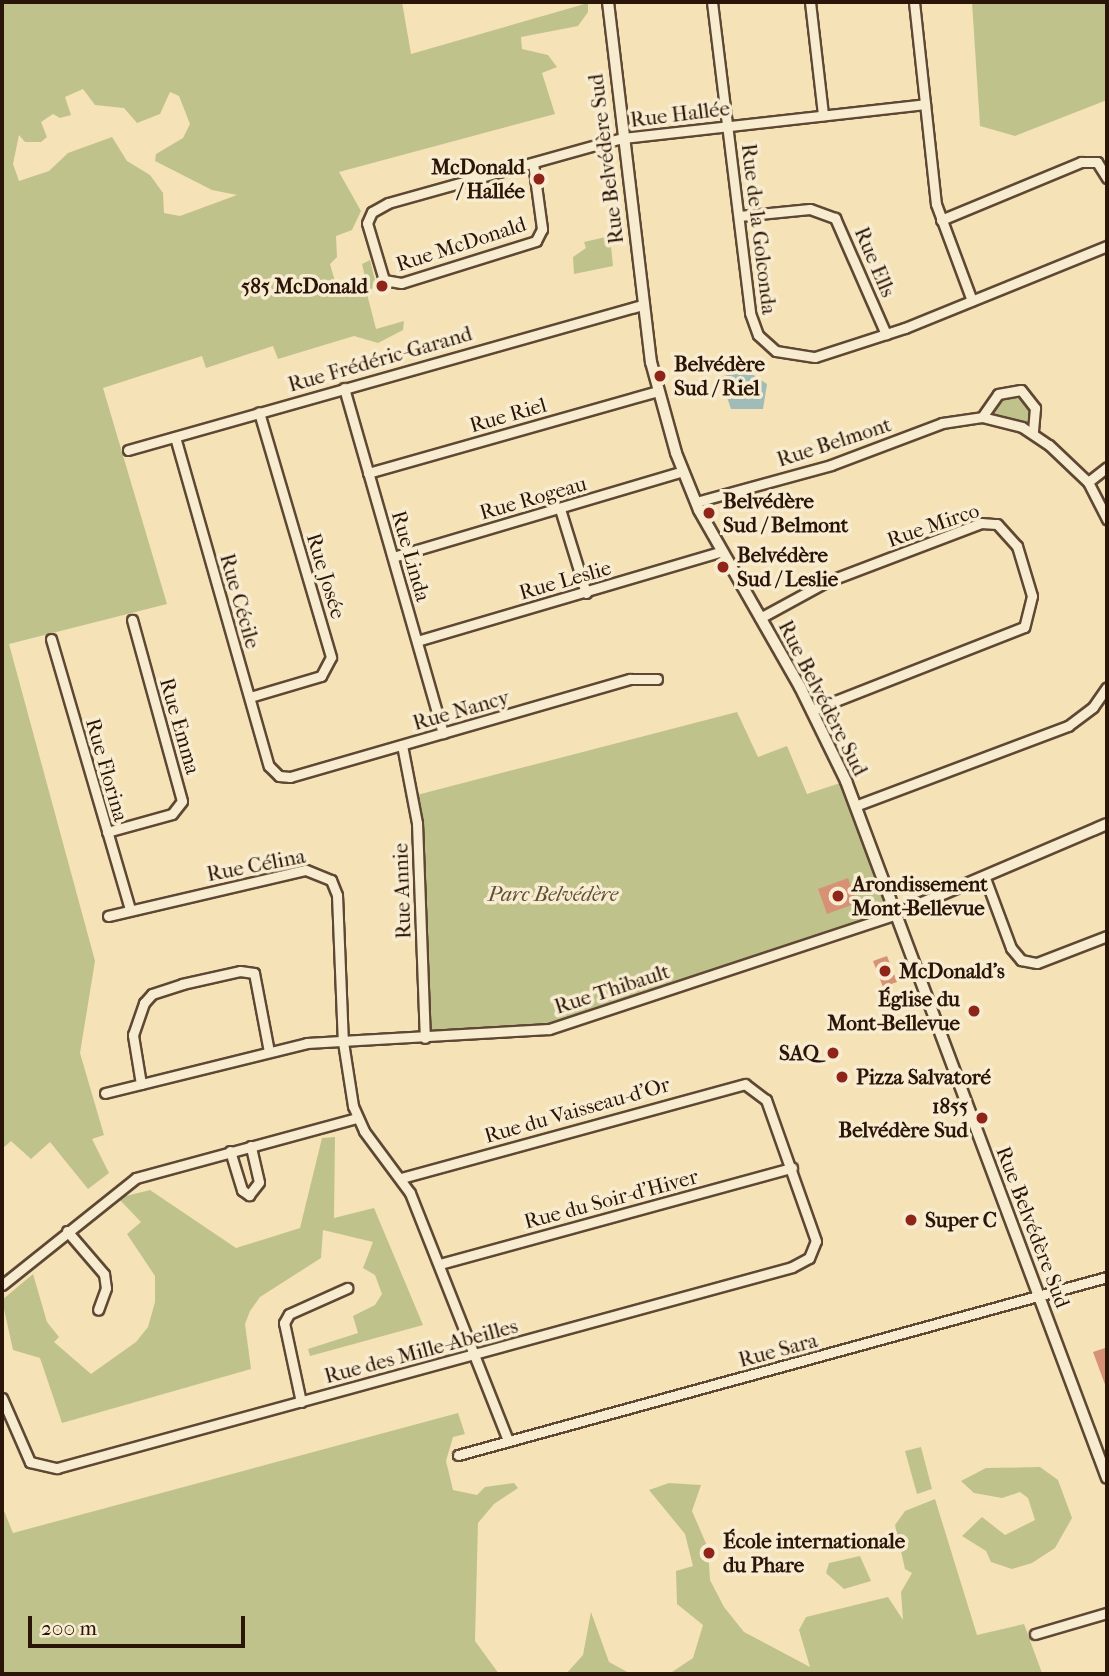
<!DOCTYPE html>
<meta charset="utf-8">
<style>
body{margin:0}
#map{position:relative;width:1109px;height:1676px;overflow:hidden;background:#f5e2b7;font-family:"IM FELL French Canon",serif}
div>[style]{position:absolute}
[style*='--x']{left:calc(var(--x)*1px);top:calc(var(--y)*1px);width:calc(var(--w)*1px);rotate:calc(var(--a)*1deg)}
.green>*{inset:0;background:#c0c28c}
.water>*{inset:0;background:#a0bcb8}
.building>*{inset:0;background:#d79276}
.roads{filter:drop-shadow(2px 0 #5e4834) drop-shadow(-2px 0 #5e4834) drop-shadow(0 2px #5e4834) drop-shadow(0 -2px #5e4834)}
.minor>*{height:9px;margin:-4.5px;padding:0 4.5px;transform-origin:4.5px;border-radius:4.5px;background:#f8ecd0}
.tertiary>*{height:10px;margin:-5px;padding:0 5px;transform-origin:5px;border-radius:5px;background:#f8ecd0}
.dots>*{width:19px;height:19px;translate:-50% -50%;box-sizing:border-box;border:4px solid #f8ecd0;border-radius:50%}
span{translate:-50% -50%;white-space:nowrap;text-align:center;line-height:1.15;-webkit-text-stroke:7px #f8ecd0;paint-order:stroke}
.street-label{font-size:21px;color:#2b1408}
.poi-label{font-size:21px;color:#2b1408;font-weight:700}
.right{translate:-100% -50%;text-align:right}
.left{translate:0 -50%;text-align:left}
.park-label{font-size:21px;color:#5f5136;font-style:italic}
.frame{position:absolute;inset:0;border:4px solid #2b1408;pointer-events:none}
.scale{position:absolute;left:28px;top:1616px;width:217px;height:32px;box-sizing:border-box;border:4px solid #2b1408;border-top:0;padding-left:9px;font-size:21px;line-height:24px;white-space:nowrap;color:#2b1408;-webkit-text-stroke:5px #f8ecd0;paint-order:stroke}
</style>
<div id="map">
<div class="green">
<div style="clip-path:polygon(evenodd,2px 2px,402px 2px,411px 54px,588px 3px,588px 12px,578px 26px,521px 37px,522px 49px,548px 55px,557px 67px,542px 73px,555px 114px,339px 172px,361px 211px,352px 230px,336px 236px,337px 257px,330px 264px,336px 285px,365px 277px,362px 264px,370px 260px,376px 284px,367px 294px,376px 329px,404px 321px,403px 330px,378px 343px,354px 336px,278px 359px,273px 346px,206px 368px,202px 356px,103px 388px,167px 604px,9px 644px,95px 961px,80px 1053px,104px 1135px,92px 1139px,109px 1173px,88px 1189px,50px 1142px,31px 1159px,11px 1141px,2px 1149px,2px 2px,83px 89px,95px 105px,124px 108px,137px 123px,160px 114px,170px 92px,179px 96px,190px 124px,183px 138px,156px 154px,155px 161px,212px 190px,237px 195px,180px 216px,164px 213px,163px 193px,150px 175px,127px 161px,112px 137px,68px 153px,49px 171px,19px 181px,13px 164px,19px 135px,25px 142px,41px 142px,47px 137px,41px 122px,53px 114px,60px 118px,71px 115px,65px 97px,83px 89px)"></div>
<div style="clip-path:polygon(972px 2px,1107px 2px,1107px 100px,1015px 136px,980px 126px)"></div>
<div style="clip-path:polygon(610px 236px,613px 266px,574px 274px,573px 257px,586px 248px,584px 242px)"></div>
<div style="clip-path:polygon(1017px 394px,1031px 409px,1030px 426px,988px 412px,996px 398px)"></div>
<div style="clip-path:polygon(737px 712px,758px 757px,787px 746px,807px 794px,846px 781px,896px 914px,557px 1028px,425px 1038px,413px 796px)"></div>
<div style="clip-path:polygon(335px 1137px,334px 1218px,374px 1208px,423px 1325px,310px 1356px,308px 1349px,358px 1333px,353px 1316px,375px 1305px,382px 1294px,375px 1275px,363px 1268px,373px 1242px,323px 1230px,321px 1258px,260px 1297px,250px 1311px,245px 1324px,251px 1369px,62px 1423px,40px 1358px,13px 1350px,2px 1300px,33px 1274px,47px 1322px,59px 1337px,54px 1342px,91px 1374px,136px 1342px,148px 1327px,155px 1302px,155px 1276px,127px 1234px,141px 1222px,118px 1198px,150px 1190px,236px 1248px,300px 1228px,322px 1138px)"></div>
<div style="clip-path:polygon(458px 1413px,465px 1434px,453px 1437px,446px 1461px,453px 1490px,477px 1495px,485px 1487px,514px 1483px,518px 1488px,494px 1504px,478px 1523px,475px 1641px,499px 1674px,2px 1674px,2px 1506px,13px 1533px)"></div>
<div style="clip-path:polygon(921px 1447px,932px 1489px,917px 1494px,905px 1451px)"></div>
<div style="clip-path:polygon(1040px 1467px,1058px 1480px,1072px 1518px,1055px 1548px,1032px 1563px,1012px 1569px,991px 1562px,986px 1551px,962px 1536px,982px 1517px,1005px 1535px,1035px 1520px,1028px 1498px,1020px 1492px,1002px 1498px,974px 1493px,961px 1481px,986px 1468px)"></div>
<div style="clip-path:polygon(669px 1483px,701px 1485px,692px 1511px,708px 1548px,710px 1580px,724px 1607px,744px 1632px,810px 1667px,799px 1630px,806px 1617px,888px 1597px,903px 1620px,901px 1592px,912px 1573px,905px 1569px,895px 1525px,905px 1511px,935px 1499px,977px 1635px,1024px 1624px,1042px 1673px,669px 1674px,693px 1658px,703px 1625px,677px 1604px,676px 1571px,693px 1566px,685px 1534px,649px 1490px)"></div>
<div style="clip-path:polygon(860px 1556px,871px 1581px,844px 1589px,826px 1573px,829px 1563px)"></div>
<div style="clip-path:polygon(591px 1612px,609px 1662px,631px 1674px,566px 1674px,583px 1655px)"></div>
</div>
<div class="water">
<div style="clip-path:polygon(746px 370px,767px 384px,763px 409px,731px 409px,720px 377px)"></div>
</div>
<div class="building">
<div style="clip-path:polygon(848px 878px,857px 903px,827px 914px,818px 889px)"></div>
<div style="clip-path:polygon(887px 956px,897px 982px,883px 987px,873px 961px)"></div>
<div style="clip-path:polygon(1105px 1348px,1107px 1354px,1107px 1390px,1093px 1352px)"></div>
</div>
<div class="roads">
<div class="minor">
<div style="--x:712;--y:2;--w:313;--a:83"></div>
<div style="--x:750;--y:313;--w:23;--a:70"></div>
<div style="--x:758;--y:335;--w:24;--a:42"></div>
<div style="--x:776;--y:351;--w:39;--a:9"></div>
<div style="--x:815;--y:357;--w:95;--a:-17.9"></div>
<div style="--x:905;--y:328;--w:218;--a:-22.1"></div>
<div style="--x:810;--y:2;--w:114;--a:83.4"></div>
<div style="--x:914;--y:2;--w:203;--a:83.8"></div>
<div style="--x:936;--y:204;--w:103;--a:69.6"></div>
<div style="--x:533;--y:163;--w:67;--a:82.2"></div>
<div style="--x:542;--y:229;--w:13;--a:117"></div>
<div style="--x:536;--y:241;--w:141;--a:162.7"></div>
<div style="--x:401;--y:283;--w:17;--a:-170"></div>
<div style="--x:384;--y:280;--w:59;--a:-106.6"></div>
<div style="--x:367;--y:223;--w:12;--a:-66"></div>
<div style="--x:372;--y:212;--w:18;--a:-29"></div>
<div style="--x:388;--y:203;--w:223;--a:-15.6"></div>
<div style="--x:603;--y:143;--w:21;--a:-14"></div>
<div style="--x:623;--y:138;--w:304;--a:-6.4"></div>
<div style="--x:739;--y:216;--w:71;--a:-5.6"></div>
<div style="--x:810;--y:209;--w:27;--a:20"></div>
<div style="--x:835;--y:218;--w:127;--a:66.3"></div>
<div style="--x:941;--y:220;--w:152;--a:-22.5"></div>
<div style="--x:1081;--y:162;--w:16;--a:0"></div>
<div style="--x:1097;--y:162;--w:19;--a:58"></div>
<div style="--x:344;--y:388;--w:359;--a:74"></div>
<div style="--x:982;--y:417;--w:28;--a:-55"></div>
<div style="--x:998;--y:394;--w:23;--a:-10"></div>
<div style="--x:1021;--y:390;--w:23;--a:52"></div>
<div style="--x:1035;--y:408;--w:25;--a:95"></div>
<div style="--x:175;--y:437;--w:342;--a:74.1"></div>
<div style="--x:269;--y:766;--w:14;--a:45"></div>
<div style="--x:279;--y:776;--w:11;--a:5"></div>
<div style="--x:290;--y:777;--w:354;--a:-16.1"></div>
<div style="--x:630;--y:679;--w:27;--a:0"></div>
<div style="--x:128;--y:450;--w:534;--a:-15.75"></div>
<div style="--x:368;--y:473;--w:300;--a:-15.8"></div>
<div style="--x:1088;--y:482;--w:24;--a:-38"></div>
<div style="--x:696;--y:502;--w:140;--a:-15.3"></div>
<div style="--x:831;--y:465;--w:119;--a:-20.7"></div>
<div style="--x:942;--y:423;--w:40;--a:-8.5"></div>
<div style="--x:982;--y:417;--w:41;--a:14"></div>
<div style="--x:1022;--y:427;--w:32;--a:34"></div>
<div style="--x:1049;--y:445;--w:54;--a:43.5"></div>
<div style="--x:1088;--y:482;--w:42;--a:62.8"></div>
<div style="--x:560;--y:509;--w:88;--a:72.8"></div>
<div style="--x:393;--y:557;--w:302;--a:-16.5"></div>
<div style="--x:760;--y:618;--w:75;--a:-28.6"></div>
<div style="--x:826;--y:582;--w:166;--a:-20.8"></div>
<div style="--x:981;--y:523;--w:16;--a:4"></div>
<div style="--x:997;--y:524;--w:30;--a:48"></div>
<div style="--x:1017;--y:546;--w:52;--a:73.3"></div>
<div style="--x:1032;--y:596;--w:32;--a:104"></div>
<div style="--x:1024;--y:627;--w:228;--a:158.6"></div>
<div style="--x:51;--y:639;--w:282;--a:73.7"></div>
<div style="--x:417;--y:641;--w:318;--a:-16.4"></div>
<div style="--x:250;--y:697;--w:74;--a:-16.5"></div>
<div style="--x:321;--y:676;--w:21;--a:-62"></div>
<div style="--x:331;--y:657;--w:255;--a:-106.4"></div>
<div style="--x:402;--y:745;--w:79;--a:79.1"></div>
<div style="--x:417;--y:823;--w:215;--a:87.9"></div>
<div style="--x:855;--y:806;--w:228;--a:-20.6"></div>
<div style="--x:1068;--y:726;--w:31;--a:-37"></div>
<div style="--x:1093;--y:707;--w:24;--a:-55"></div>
<div style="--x:107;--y:832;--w:67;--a:-15.5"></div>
<div style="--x:172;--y:814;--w:16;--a:-52"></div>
<div style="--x:182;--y:801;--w:188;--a:-105.4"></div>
<div style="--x:985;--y:878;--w:75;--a:69.6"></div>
<div style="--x:1011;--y:948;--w:16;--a:50"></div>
<div style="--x:1021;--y:960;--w:16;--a:11"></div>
<div style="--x:1037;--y:963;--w:75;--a:-21.1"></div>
<div style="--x:108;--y:916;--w:203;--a:-13.1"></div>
<div style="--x:306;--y:870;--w:27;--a:22"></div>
<div style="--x:331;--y:880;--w:16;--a:68"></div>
<div style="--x:337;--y:895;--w:147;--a:87.7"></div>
<div style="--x:343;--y:1042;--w:65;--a:81.1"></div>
<div style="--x:353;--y:1106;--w:27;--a:66"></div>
<div style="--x:364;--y:1131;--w:77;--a:53.4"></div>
<div style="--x:410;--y:1193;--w:267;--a:68.4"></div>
<div style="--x:141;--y:1084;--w:50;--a:-99.3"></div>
<div style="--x:133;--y:1035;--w:34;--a:-71"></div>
<div style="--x:144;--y:1003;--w:12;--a:-48"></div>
<div style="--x:152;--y:994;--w:32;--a:-18"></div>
<div style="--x:182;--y:984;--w:59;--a:-12.6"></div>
<div style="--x:240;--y:971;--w:14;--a:8"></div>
<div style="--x:254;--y:973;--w:80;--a:79.2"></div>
<div style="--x:105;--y:1093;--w:208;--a:-13.9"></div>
<div style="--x:307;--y:1043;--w:242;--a:-3.3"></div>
<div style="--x:549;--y:1029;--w:366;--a:-18.3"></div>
<div style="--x:230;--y:1151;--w:41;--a:72.9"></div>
<div style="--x:242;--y:1190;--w:9;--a:36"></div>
<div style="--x:249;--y:1195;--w:16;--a:-52"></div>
<div style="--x:259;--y:1182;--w:37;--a:-103"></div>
<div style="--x:67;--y:1231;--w:57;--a:49.3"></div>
<div style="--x:104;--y:1274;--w:14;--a:82"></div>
<div style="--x:106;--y:1288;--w:23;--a:110"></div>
<div style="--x:440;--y:1264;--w:365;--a:-15.3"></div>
<div style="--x:2;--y:1285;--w:171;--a:-38.6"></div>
<div style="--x:136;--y:1178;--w:229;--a:-15.2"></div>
<div style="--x:2;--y:1398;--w:70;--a:66.4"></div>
<div style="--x:30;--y:1462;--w:28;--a:13"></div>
<div style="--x:57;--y:1468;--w:762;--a:-15.29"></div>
<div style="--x:792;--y:1267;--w:19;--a:-28"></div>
<div style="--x:809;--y:1258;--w:18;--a:-68"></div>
<div style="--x:816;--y:1241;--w:150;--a:-109.5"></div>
<div style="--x:766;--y:1100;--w:26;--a:-143"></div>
<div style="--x:745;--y:1084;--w:356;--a:164.7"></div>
<div style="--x:301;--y:1402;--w:81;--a:-102.1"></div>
<div style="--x:284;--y:1323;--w:10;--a:-61"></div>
<div style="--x:289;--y:1314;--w:64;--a:-24.1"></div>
<div style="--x:458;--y:1455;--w:673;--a:-15.34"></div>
<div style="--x:1035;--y:1634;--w:75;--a:-16.3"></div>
</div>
<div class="tertiary">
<div style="--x:608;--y:2;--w:363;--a:83.2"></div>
<div style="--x:651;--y:362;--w:94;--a:74.6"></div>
<div style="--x:676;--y:453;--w:61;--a:68"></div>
<div style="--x:699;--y:510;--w:204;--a:60.3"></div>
<div style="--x:800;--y:687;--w:105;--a:63.9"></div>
<div style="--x:846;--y:781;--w:744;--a:69.47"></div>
<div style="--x:896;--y:914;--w:229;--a:-23.1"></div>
</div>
</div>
<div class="dots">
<div style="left:539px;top:179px;background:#8f2418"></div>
<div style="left:382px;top:286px;background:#8f2418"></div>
<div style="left:660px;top:376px;background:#8f2418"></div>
<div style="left:709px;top:513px;background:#8f2418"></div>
<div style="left:723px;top:567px;background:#8f2418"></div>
<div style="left:838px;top:896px;background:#8f2418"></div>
<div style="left:885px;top:971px;background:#8f2418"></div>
<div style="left:974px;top:1011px;background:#8f2418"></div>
<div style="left:833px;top:1053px;background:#8f2418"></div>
<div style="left:842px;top:1077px;background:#8f2418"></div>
<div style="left:982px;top:1118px;background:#8f2418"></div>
<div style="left:911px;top:1220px;background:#8f2418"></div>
<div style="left:709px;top:1553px;background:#8f2418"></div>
</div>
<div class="street-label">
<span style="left:680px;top:114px;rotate:-7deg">Rue Hallée</span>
<span style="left:606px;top:159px;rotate:-97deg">Rue Belvédère Sud</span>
<span style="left:759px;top:229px;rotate:83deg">Rue de la Golconda</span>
<span style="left:461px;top:244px;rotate:-18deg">Rue McDonald</span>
<span style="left:875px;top:262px;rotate:67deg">Rue Ells</span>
<span style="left:380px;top:359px;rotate:-16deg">Rue Frédéric-Garand</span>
<span style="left:508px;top:415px;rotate:-16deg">Rue Riel</span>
<span style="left:834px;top:442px;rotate:-18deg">Rue Belmont</span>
<span style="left:533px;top:498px;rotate:-16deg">Rue Rogeau</span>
<span style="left:933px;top:525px;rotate:-19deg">Rue Mirco</span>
<span style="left:411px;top:556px;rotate:74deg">Rue Linda</span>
<span style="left:326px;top:576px;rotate:73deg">Rue Josée</span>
<span style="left:565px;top:580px;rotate:-16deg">Rue Leslie</span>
<span style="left:240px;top:601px;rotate:74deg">Rue Cécile</span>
<span style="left:823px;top:698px;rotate:63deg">Rue Belvédère Sud</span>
<span style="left:461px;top:710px;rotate:-16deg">Rue Nancy</span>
<span style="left:180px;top:726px;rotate:74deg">Rue Emma</span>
<span style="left:107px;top:770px;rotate:74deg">Rue Florina</span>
<span style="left:256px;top:865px;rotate:-11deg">Rue Célina</span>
<span style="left:402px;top:891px;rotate:-92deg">Rue Annie</span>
<span style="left:612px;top:989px;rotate:-18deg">Rue Thibault</span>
<span style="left:577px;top:1110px;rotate:-16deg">Rue du Vaisseau-d'Or</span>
<span style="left:611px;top:1199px;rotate:-15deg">Rue du Soir-d'Hiver</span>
<span style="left:1033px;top:1227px;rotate:69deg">Rue Belvédère Sud</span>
<span style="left:778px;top:1350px;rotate:-15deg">Rue Sara</span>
<span style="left:421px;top:1351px;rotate:-15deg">Rue des Mille-Abeilles</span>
</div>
<div class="poi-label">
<span class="right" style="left:525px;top:179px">McDonald<br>/ Hallée</span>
<span class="right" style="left:368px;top:286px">585 McDonald</span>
<span class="left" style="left:674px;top:376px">Belvédère<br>Sud / Riel</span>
<span class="left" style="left:723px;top:513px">Belvédère<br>Sud / Belmont</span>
<span class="left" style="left:737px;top:567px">Belvédère<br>Sud / Leslie</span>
<span class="left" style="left:852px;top:896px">Arondissement<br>Mont-Bellevue</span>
<span class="left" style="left:899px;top:971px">McDonald's</span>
<span class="right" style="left:960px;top:1011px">Église du<br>Mont-Bellevue</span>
<span class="right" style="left:819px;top:1053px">SAQ</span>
<span class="left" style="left:856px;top:1077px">Pizza Salvatoré</span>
<span class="right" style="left:968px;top:1118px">1855<br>Belvédère Sud</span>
<span class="left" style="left:925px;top:1220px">Super C</span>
<span class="left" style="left:723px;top:1553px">École internationale<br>du Phare</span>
</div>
<div class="park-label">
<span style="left:553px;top:894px">Parc Belvédère</span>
</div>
<div class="frame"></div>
<div class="scale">200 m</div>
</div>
